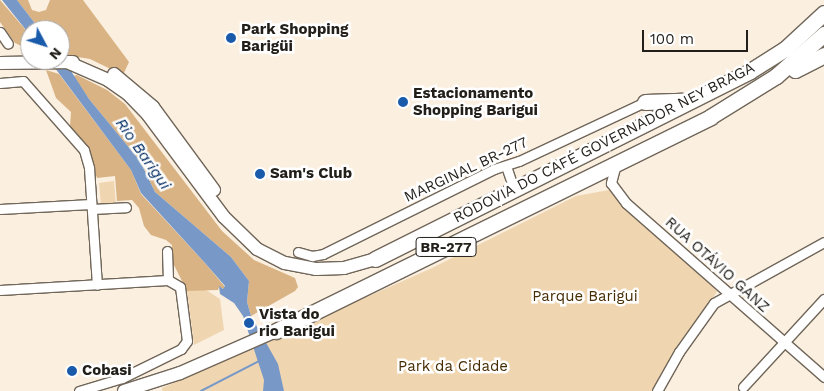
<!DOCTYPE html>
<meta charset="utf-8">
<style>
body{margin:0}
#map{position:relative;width:824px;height:391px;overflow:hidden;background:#fbefe0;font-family:"Work Sans",sans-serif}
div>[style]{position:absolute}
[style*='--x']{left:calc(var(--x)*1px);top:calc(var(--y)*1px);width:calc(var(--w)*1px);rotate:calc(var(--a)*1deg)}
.green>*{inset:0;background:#f0d5b1}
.forest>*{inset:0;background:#d9b383}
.water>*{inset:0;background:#7899c7}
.stream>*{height:2px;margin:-1px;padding:0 1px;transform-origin:1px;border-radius:1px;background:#7899c7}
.roads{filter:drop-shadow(1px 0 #706659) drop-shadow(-1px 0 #706659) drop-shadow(0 1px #706659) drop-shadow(0 -1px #706659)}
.street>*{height:9px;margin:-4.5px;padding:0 4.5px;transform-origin:4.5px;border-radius:4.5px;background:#fff}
.primary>*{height:12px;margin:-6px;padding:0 6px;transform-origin:6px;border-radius:6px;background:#fff}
.highway>*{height:15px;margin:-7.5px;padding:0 7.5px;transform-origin:7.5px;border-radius:7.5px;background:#fff}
.dots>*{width:14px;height:14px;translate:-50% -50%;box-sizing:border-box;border:2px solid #fff;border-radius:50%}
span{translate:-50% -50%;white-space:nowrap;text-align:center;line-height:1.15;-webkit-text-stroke:5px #fff;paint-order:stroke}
.shield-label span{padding:1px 4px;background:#fff;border:1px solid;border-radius:4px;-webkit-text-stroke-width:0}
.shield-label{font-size:14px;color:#221e19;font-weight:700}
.poi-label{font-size:15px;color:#221e19;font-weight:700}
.left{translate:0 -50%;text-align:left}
.street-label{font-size:15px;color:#221e19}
.park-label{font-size:15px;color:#462d04}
.water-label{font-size:16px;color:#002b61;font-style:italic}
.north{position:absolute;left:20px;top:20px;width:50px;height:50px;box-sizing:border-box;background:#fff;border:1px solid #a7a5a3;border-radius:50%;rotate:130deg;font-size:14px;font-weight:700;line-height:20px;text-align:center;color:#221e19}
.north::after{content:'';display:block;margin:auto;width:18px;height:22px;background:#195aaa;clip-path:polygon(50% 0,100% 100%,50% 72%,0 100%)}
.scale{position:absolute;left:642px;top:30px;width:106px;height:22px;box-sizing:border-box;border:2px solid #221e19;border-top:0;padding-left:6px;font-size:15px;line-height:18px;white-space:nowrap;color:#221e19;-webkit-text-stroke:4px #fff;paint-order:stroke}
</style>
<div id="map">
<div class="green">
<div style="clip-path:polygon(114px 181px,116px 204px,101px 205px,99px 183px)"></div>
<div style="clip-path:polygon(609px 190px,717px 291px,660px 391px,162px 391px,162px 388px,432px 268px,576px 196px)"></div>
<div style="clip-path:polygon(196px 289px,206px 290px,220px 299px,224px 330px,194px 345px,187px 291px)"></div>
</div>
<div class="forest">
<div style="clip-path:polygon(0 0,30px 35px,30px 50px,15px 43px,0 22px)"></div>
<div style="clip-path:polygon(17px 0,28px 0,32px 10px,39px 12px,46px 10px,50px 0,83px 0,129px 62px,123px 75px,90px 59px,60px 54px,60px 30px,40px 30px)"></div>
<div style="clip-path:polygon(46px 70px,59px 74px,131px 170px,141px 194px,205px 263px,225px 287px,224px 289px,219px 287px,218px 290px,187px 291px,172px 261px,172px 245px,166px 240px,151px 235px,144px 226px,139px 208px,132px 200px,117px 201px,115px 176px,97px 178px,87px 149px,70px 127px,71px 112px,56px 98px)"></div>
<div style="clip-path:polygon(77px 75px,107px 90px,125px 104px,222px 231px,254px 260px,295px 278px,298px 287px,295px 291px,251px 316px,247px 302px,249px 281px,231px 257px,155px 192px,140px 161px,89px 99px,73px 76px)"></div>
</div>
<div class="water">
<div style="clip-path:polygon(2px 0,17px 0,40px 30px,30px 30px,30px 35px)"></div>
<div style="clip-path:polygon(60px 54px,89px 99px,140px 161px,155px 192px,231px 257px,249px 281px,247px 302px,251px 316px,278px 364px,284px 391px,263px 391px,264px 380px,243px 316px,234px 303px,220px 294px,219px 286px,223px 289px,225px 286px,205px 263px,141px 193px,131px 170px,49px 60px,60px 60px)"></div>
</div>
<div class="stream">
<div style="--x:201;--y:391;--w:68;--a:-27.3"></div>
</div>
<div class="roads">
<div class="street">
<div style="--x:0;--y:32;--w:14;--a:56"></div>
<div style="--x:0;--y:83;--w:23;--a:-5"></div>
<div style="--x:23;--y:81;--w:92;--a:48.5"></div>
<div style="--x:84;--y:150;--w:19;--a:74"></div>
<div style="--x:89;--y:168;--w:117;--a:86.1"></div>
<div style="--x:616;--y:164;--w:20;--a:105"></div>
<div style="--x:611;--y:183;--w:25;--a:53"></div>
<div style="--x:626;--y:203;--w:264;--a:41.3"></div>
<div style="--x:506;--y:166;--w:24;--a:71"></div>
<div style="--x:0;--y:209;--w:91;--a:-3.1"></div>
<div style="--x:92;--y:209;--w:34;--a:-3"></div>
<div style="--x:167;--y:251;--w:29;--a:88"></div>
<div style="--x:298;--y:252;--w:15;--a:16"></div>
<div style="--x:312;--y:256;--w:11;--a:-10"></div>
<div style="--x:323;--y:254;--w:191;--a:-26.4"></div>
<div style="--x:494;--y:169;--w:26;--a:-18"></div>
<div style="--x:519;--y:161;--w:139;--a:-25.1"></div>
<div style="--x:0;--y:290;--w:168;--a:-3.4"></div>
<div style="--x:168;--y:280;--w:14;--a:30"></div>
<div style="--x:180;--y:287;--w:54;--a:82.6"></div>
<div style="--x:187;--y:341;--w:10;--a:127"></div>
<div style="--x:181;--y:349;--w:66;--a:153.8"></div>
<div style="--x:122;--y:378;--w:45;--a:163.2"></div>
<div style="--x:743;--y:387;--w:120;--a:-47.4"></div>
<div style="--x:657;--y:391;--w:45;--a:-60.6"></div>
<div style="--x:679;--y:352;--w:60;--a:-54.5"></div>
<div style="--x:714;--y:303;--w:126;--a:-29"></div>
</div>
<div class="primary">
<div style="--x:67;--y:62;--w:45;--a:23.7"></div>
<div style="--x:108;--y:80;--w:24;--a:35"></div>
<div style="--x:128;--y:94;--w:29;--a:46"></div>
<div style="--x:148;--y:115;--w:127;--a:53.3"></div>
<div style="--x:224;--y:217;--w:46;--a:44.1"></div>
<div style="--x:257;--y:249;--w:31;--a:27"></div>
<div style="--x:285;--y:263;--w:32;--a:11"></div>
<div style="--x:316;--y:269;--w:28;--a:-2"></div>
<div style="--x:344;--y:268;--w:32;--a:-16"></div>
<div style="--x:0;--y:63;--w:73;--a:-0.8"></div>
<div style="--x:114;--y:74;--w:51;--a:40.2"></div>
<div style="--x:153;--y:107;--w:103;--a:53.7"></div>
<div style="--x:124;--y:391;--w:59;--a:-17.8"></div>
<div style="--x:180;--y:373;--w:105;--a:-23.6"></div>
</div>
<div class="highway">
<div style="--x:795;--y:70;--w:33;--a:-27"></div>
<div style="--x:645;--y:102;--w:37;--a:-2"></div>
<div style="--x:375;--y:259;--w:419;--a:-26.6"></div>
<div style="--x:750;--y:71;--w:41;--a:-32.2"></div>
<div style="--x:785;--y:49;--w:53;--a:-42.7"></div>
<div style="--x:276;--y:331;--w:484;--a:-26.2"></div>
<div style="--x:710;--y:117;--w:78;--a:-31.8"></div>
<div style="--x:776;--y:76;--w:64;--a:-41.2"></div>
</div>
</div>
<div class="dots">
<div style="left:231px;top:38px;background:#195aaa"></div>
<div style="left:403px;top:102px;background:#195aaa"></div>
<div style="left:260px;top:174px;background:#195aaa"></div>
<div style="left:249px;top:323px;background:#195aaa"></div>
<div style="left:72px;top:371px;background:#195aaa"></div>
</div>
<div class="shield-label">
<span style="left:446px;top:247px">BR-277</span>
</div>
<div class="poi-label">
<span class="left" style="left:241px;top:38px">Park Shopping<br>Barigüi</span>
<span class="left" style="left:413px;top:102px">Estacionamento<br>Shopping Barigui</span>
<span class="left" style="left:270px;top:174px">Sam's Club</span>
<span class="left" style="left:259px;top:323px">Vista do<br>rio Barigui</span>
<span class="left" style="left:82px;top:371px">Cobasi</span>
</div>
<div class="street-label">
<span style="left:604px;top:143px;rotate:-27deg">RODOVIA DO CAFÉ GOVERNADOR NEY BRAGA</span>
<span style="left:466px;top:170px;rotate:-25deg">MARGINAL BR-277</span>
<span style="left:717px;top:265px;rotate:42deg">RUA OTÁVIO GANZ</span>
</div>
<div class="park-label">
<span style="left:585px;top:297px">Parque Barigui</span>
<span style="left:453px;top:367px">Park da Cidade</span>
</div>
<div class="water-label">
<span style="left:143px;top:154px;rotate:55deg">Rio Barigui</span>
</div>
<div class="north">N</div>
<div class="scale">100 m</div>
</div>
